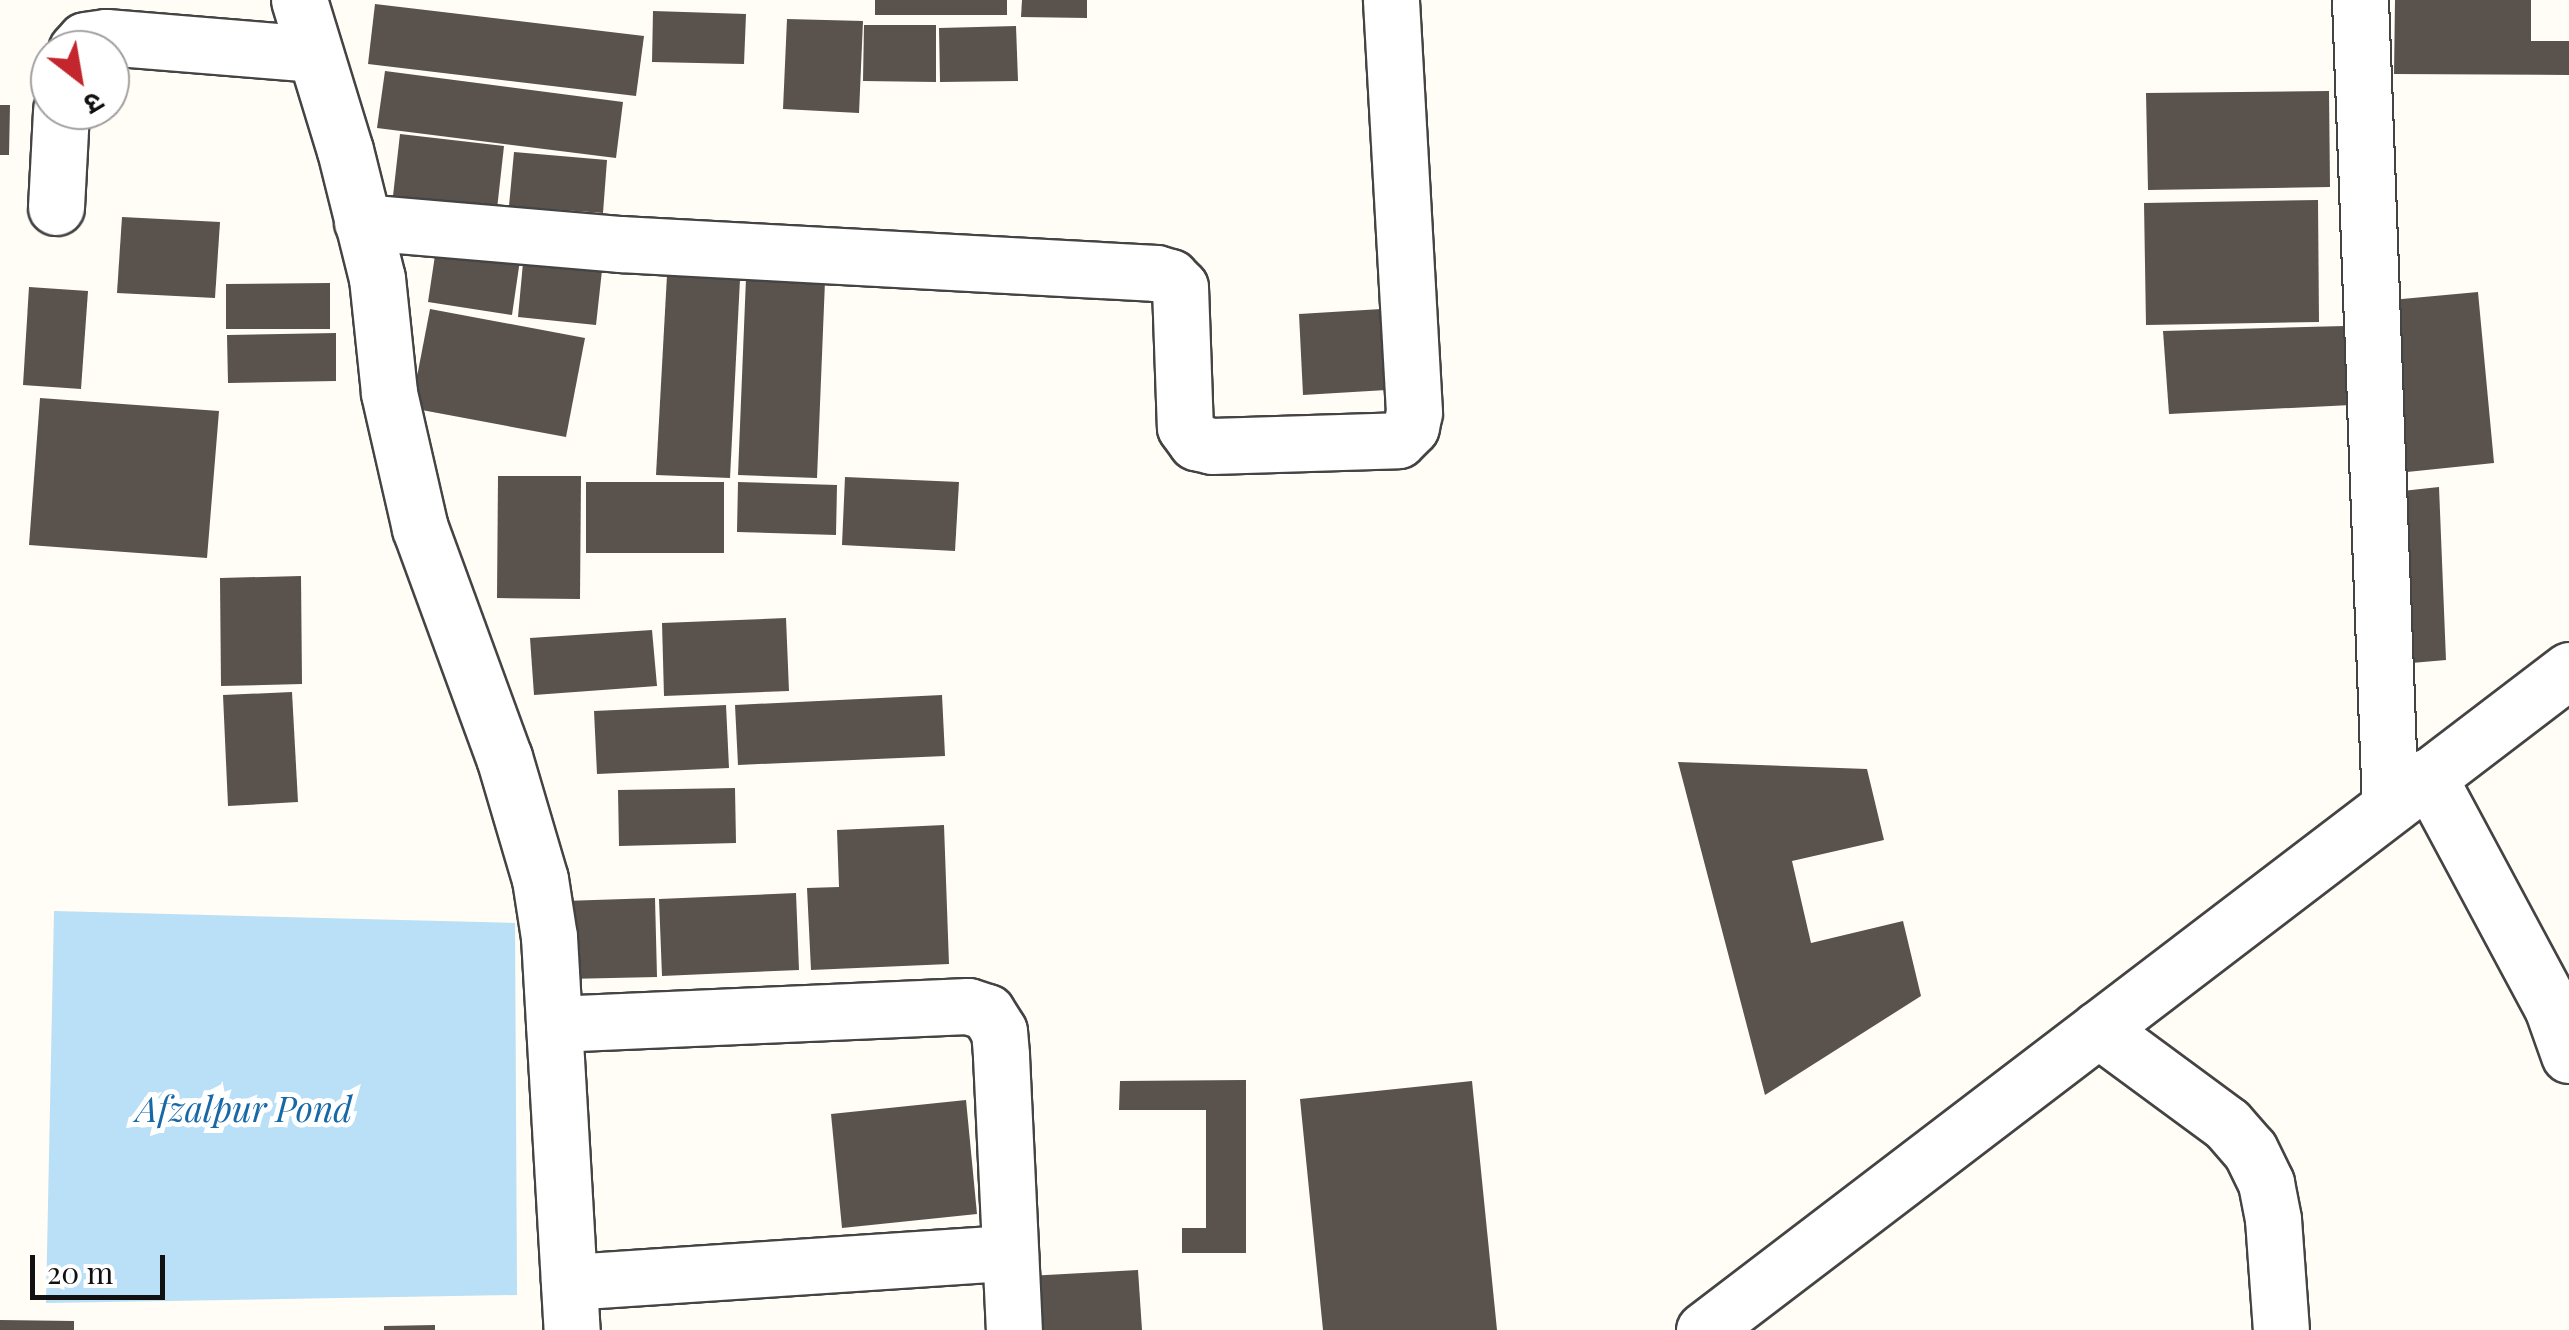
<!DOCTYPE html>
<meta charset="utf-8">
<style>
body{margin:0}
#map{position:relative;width:2569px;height:1330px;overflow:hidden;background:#fffdf5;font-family:"Playfair Display","Noto Sans Devanagari",serif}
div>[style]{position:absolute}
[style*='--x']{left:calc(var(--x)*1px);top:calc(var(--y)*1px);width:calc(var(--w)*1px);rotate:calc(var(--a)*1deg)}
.water>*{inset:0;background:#b9e0f7}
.building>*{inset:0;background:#5a524d}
.roads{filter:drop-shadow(2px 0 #444) drop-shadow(-2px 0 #444) drop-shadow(0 2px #444) drop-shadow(0 -2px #444)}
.minor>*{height:55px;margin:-27.5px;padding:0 27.5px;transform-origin:27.5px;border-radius:27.5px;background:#fff}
span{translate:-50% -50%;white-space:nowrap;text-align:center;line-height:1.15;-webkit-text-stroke:10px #fff;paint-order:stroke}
.water-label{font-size:35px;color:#1768a6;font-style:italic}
.north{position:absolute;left:30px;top:30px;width:100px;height:100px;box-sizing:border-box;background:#fff;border:2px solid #a0a0a0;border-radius:50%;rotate:149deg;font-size:28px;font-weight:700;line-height:40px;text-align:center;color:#111}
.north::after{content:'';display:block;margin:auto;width:35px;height:45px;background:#c4262e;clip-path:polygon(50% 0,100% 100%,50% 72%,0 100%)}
.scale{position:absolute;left:30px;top:1255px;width:135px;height:45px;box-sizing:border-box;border:5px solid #111;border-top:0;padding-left:12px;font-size:30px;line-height:35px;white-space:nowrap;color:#111;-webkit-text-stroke:8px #fff;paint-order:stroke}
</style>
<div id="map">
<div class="water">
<div style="clip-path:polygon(54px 911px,515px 923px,517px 1295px,46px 1303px)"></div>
</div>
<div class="building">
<div style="clip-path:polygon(875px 0,1007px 0,1007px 15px,875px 15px)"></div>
<div style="clip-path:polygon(1022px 0,1087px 0,1087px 18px,1021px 17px)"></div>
<div style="clip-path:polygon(2395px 0,2531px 0,2531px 41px,2569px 41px,2569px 75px,2394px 74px)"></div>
<div style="clip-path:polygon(375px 4px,644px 36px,636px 96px,368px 64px)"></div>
<div style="clip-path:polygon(653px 11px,746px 14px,744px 64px,652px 62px)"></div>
<div style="clip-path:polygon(787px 19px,863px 21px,859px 113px,783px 109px)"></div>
<div style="clip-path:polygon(864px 25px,936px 25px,936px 82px,863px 81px)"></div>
<div style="clip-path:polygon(1016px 26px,1018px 81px,940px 82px,939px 28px)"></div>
<div style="clip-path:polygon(385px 71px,623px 102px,616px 158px,377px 128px)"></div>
<div style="clip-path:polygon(2329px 91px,2330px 187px,2148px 190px,2146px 93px)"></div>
<div style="clip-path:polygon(0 105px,10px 105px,9px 155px,0 155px)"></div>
<div style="clip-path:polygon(400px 134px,504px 146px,497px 209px,393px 196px)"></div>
<div style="clip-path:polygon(514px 152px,607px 160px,603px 213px,509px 206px)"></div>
<div style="clip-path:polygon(2318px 200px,2319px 322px,2146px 325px,2144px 203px)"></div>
<div style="clip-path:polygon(122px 217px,220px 222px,215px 298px,117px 293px)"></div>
<div style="clip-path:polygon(437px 242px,521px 253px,512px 315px,428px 302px)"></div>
<div style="clip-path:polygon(524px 252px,603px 261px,596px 325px,518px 317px)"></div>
<div style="clip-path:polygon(667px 275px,740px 279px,730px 478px,656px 475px)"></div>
<div style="clip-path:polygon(746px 278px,825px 281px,817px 478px,738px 475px)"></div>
<div style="clip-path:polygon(330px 283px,330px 329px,226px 329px,226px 284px)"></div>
<div style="clip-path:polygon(29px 287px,88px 291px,81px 389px,23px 385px)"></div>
<div style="clip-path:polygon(2478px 292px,2494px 463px,2407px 472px,2391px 300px)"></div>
<div style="clip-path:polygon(1398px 308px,1403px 389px,1303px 395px,1299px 314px)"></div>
<div style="clip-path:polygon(430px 309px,585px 338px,566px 437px,411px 408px)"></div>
<div style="clip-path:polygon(2345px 326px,2351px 405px,2169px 414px,2163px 331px)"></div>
<div style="clip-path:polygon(336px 333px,336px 381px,228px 383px,227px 335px)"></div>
<div style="clip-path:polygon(40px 398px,219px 411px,207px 558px,29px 545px)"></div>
<div style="clip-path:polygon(498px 476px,581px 476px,580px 599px,497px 598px)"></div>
<div style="clip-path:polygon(845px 477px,959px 482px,955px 551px,842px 545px)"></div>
<div style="clip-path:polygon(586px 482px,724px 482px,724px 553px,586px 553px)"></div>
<div style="clip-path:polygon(738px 482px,837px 485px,836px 535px,737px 532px)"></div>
<div style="clip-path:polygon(2439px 487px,2446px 660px,2400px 664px,2393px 492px)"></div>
<div style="clip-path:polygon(301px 576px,302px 684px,221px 686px,220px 578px)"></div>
<div style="clip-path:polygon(786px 618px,789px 691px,664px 696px,662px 623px)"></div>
<div style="clip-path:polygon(652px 630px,657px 686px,534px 695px,530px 638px)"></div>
<div style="clip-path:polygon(292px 692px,298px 802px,228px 806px,223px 695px)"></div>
<div style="clip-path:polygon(942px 695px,945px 756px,738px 765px,735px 705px)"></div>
<div style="clip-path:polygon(726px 705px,729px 768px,597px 774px,594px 711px)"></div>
<div style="clip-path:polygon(1678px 762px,1867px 769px,1884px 840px,1792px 861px,1811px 943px,1903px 921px,1921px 996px,1765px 1095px)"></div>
<div style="clip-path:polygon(735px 788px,736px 843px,619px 846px,618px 790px)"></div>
<div style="clip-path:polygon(944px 825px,949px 964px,811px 970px,807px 888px,839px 887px,837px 830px)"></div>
<div style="clip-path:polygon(796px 893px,799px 970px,662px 976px,659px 899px)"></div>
<div style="clip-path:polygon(655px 898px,657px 977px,566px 979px,564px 901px)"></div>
<div style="clip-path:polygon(1246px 1080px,1246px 1253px,1182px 1253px,1182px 1228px,1206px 1228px,1206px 1110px,1119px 1110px,1120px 1081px)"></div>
<div style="clip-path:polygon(1472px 1081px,1497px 1330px,1323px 1330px,1300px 1099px)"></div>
<div style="clip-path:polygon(966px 1100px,977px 1214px,842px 1228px,831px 1114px)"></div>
<div style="clip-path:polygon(1138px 1270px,1142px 1330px,1031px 1330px,1028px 1276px)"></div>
<div style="clip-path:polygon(0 1320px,74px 1321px,74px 1330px,0 1330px)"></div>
<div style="clip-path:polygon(435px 1325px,435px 1330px,384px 1330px,384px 1326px)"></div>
</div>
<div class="roads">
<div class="minor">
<div style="--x:299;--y:0;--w:157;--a:73"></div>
<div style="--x:345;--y:150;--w:132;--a:76"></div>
<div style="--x:377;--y:278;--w:116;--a:84"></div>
<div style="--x:389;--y:393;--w:139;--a:77.1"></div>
<div style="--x:420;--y:528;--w:244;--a:69.9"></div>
<div style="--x:504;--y:757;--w:127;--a:73.6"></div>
<div style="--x:540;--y:879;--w:59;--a:81.2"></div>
<div style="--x:549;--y:937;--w:394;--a:86.7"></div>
<div style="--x:2360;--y:0;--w:806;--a:87.87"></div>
<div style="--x:76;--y:50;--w:13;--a:-48"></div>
<div style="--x:85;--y:40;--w:21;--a:-8"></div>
<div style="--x:106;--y:37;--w:207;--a:4.7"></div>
<div style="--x:56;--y:207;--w:97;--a:-87"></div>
<div style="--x:362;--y:222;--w:259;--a:4.9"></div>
<div style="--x:620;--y:244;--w:537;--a:3.1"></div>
<div style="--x:1156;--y:273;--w:15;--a:16"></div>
<div style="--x:1170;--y:277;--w:14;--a:45"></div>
<div style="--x:1180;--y:287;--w:140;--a:88"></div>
<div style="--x:1185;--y:427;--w:19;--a:54"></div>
<div style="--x:1196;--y:442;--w:16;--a:14"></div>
<div style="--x:1212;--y:446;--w:186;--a:-1.8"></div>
<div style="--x:1398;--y:440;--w:18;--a:-45"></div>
<div style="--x:1411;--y:427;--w:15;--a:-79"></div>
<div style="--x:1414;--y:412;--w:413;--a:-93.2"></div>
<div style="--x:2428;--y:776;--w:262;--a:61.8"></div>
<div style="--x:2552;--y:1007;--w:51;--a:70.5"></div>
<div style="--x:554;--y:1024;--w:414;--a:-2.5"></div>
<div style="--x:968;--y:1006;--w:20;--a:18"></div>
<div style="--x:987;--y:1012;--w:22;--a:58"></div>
<div style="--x:999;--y:1031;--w:25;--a:85"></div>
<div style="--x:1001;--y:1056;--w:274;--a:87.3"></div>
<div style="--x:2098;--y:1029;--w:160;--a:36.4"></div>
<div style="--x:2227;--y:1124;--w:35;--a:49"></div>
<div style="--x:2250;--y:1150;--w:37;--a:64"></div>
<div style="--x:2266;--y:1183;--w:37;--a:79"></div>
<div style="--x:2273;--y:1219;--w:111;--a:85.9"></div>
<div style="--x:569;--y:1282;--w:442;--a:-3.8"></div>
<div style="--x:1704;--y:1330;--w:1088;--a:-37.34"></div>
</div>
</div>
<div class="water-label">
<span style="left:244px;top:1108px">Afzalpur Pond</span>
</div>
<div class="north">उ</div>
<div class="scale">20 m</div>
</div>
